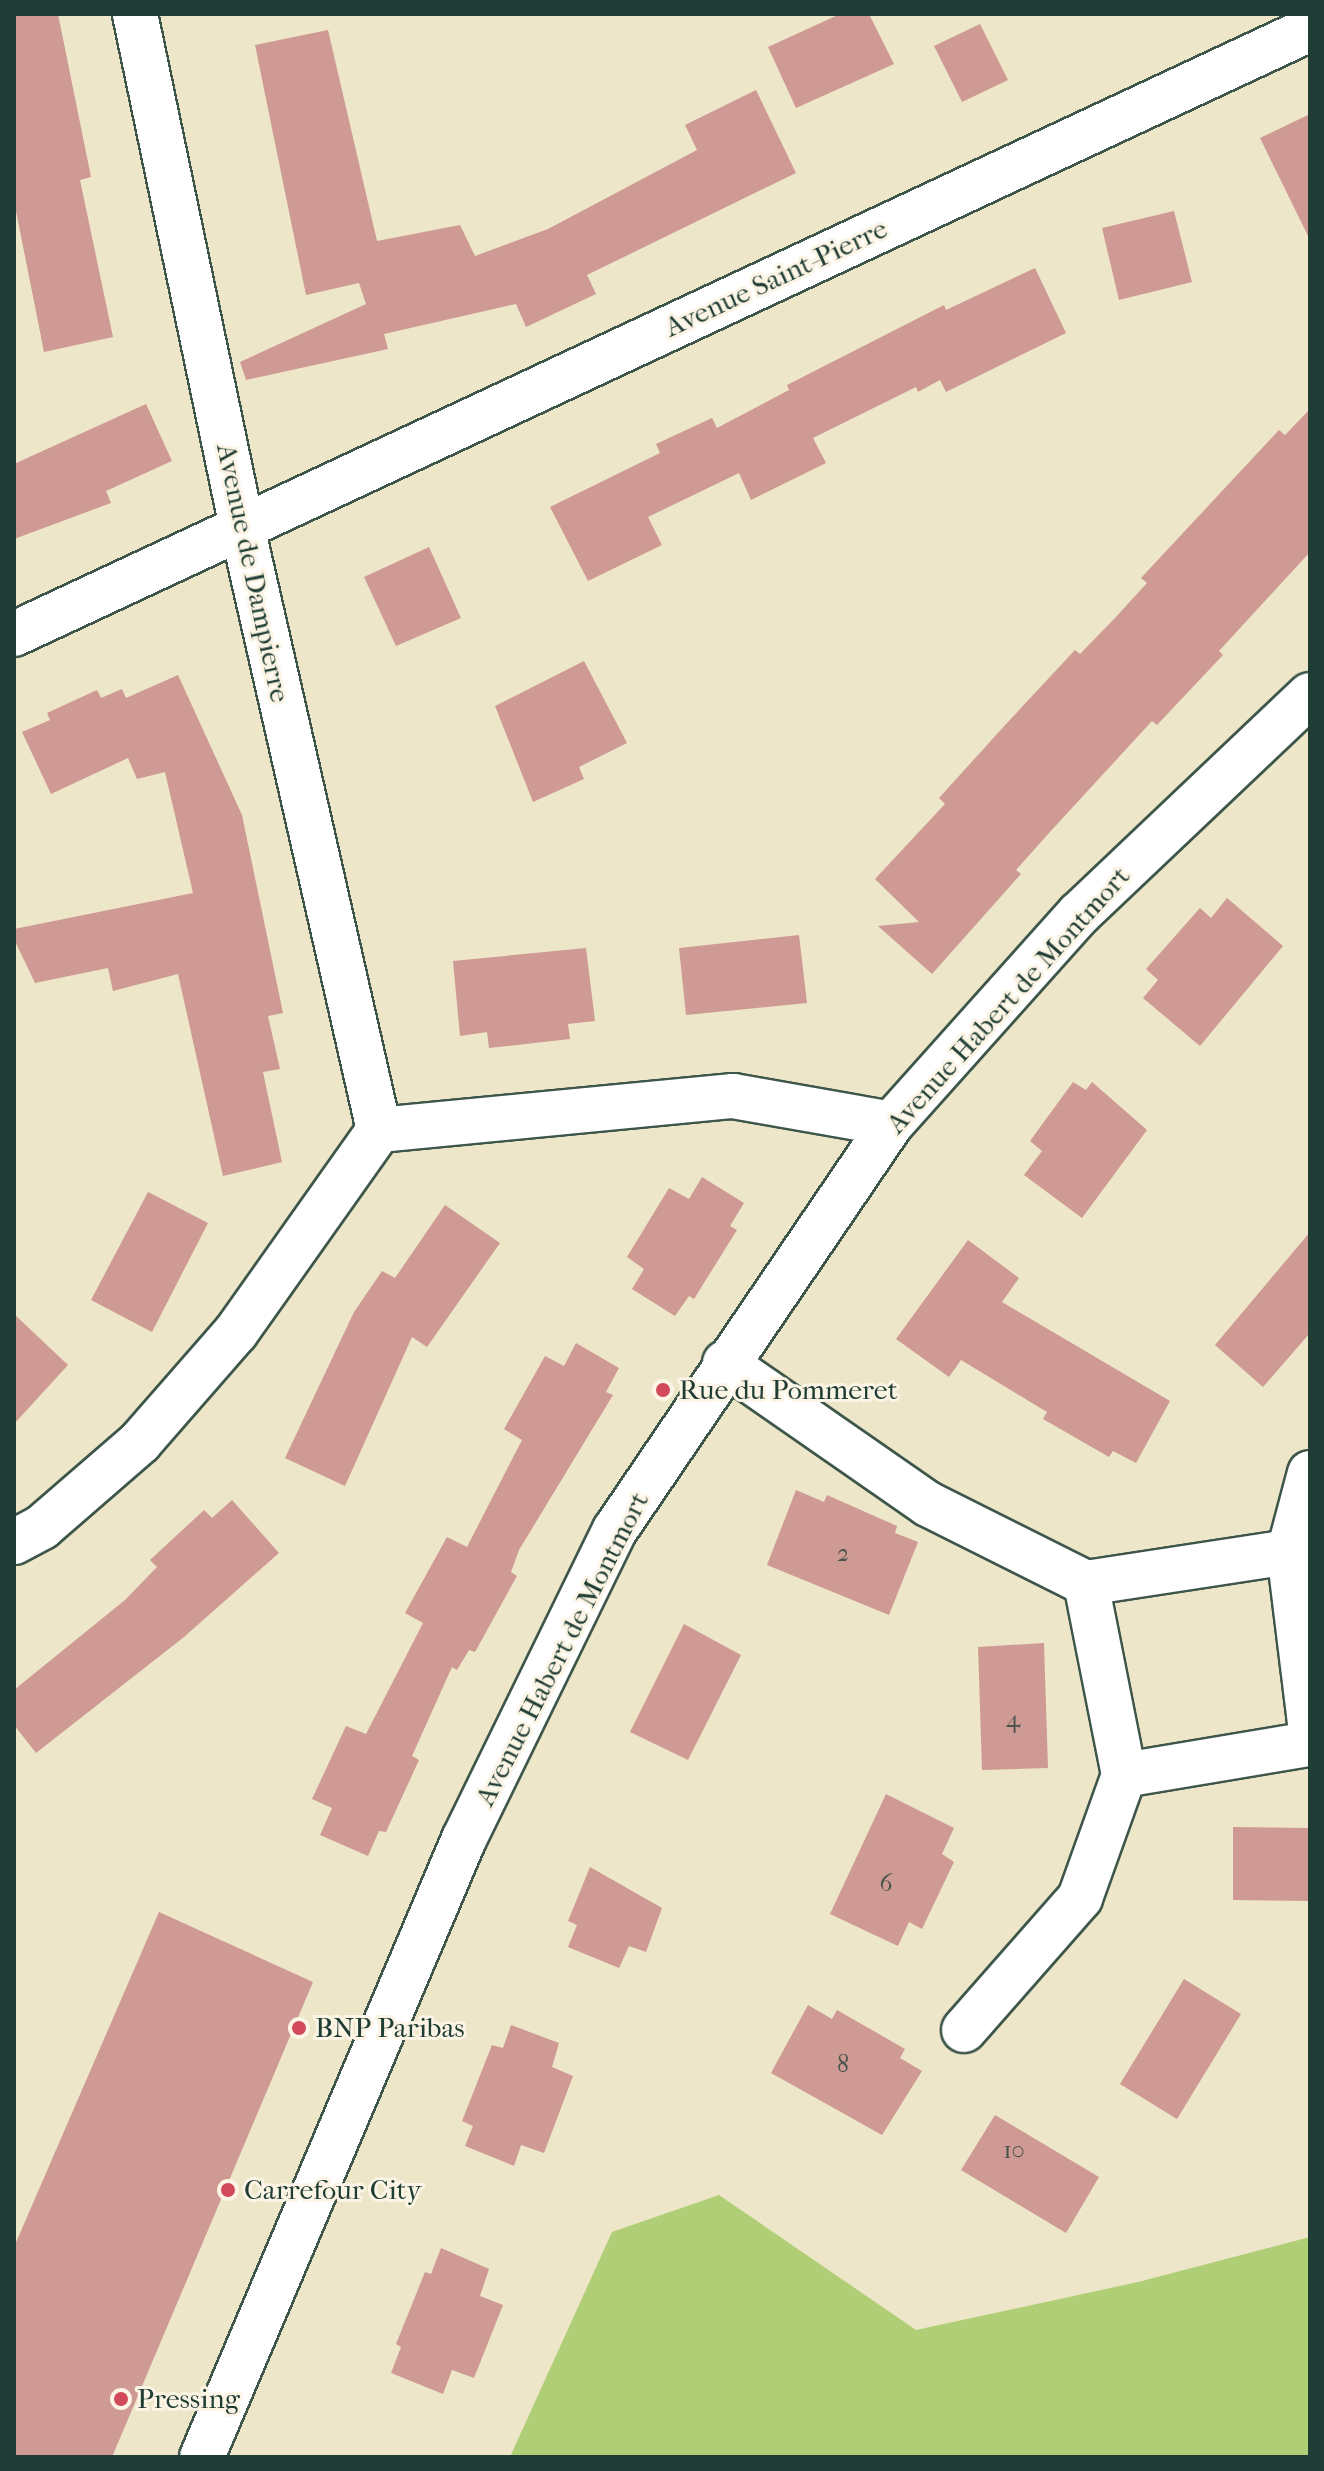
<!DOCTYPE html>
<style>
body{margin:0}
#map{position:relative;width:1324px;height:2471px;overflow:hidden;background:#ede6c8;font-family:"IM FELL French Canon",serif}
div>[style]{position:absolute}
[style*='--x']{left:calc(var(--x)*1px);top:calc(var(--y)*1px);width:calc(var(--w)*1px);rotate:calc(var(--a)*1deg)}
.green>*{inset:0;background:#b0ce75}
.building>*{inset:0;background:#ce9a93}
.roads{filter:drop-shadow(2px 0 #3e564a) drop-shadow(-2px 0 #3e564a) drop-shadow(0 2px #3e564a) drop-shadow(0 -2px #3e564a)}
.street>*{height:44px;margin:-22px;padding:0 22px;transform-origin:22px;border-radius:22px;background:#fff}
.dots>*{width:22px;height:22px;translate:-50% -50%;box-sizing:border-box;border:4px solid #fcf5e5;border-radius:50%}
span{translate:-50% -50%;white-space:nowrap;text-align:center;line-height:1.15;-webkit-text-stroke:6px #fcf5e5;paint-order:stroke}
.number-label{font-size:24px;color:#4b544c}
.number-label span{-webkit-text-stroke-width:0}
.street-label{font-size:28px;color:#1f3d34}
.poi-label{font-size:28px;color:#1f3d34}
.left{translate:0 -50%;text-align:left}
.frame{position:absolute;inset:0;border:16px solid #1f3d34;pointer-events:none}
</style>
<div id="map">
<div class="green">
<div style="clip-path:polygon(719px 2195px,916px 2330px,1138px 2282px,1310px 2237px,1310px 2457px,510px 2457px,612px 2232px)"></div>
</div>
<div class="building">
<div style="clip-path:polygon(14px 14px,58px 14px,91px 177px,80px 180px,113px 337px,44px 352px,14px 201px)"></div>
<div style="clip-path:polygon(840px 14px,869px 14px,894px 64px,796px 108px,768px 47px)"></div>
<div style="clip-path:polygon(980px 24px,1008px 80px,962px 102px,934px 46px)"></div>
<div style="clip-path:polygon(328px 30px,377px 241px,460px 225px,475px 256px,548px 229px,697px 150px,685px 125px,756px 90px,796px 173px,587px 275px,596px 294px,526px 327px,516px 304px,384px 334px,388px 349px,246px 380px,240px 362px,366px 304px,359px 283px,306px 295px,255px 45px)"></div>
<div style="clip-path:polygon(1310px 114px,1310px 240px,1260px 138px)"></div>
<div style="clip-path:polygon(1174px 211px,1192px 282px,1119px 300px,1102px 228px)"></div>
<div style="clip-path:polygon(1035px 268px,1066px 333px,946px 392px,940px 380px,918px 392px,916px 387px,813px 438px,826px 463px,751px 500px,739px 473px,648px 517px,662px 545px,588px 581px,550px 507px,660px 453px,656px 444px,712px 418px,717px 428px,789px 390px,787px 385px,944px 305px,946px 310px)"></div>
<div style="clip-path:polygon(146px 404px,172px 461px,106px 491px,111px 503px,14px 539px,14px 464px)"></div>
<div style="clip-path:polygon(1310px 409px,1310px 552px,1219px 651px,1223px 655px,1157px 725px,1152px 721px,1049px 833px,1016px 870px,1021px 874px,932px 974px,878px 926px,919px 922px,875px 879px,945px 804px,939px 798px,1007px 723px,1075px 650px,1080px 654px,1114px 619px,1147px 583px,1141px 578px,1279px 430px,1285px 435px)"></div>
<div style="clip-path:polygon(429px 547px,461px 618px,396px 646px,364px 577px)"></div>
<div style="clip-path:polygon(584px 661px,627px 743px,579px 767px,584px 779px,533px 802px,495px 706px)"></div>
<div style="clip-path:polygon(178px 675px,242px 815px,283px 1013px,268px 1016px,280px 1069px,263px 1072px,282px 1162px,223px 1176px,178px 974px,113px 991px,108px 968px,35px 983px,14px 939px,14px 929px,193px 893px,165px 772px,137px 779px,128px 758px,51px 794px,22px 732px,50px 720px,47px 713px,97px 690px,101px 698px,122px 689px,126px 698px)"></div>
<div style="clip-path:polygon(1227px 898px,1283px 946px,1200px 1046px,1143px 998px,1158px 980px,1146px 969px,1200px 908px,1211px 918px)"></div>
<div style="clip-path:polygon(799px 935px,807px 1003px,686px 1015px,679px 948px)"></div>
<div style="clip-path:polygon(586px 948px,595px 1021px,568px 1024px,570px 1039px,489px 1048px,487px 1032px,460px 1036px,453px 961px)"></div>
<div style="clip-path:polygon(1073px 1082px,1086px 1090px,1092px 1082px,1147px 1130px,1082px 1218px,1024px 1175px,1042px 1151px,1030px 1141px)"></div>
<div style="clip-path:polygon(702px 1177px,744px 1203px,730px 1226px,737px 1230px,694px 1299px,689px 1296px,675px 1316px,632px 1289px,644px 1269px,627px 1257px,669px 1188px,689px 1199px)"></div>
<div style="clip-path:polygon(148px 1192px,208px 1223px,152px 1332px,91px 1300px)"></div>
<div style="clip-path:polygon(445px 1205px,500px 1243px,427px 1347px,412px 1337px,345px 1486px,285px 1458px,354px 1312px,382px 1271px,395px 1278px)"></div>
<div style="clip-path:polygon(1310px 1232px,1310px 1333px,1263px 1387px,1215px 1345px)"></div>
<div style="clip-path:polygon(968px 1240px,1019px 1278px,1002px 1302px,1170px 1401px,1136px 1463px,1113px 1451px,1109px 1457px,1043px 1419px,1047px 1412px,961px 1360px,949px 1377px,896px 1339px)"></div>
<div style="clip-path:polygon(14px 1314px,68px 1365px,14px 1424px)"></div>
<div style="clip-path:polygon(576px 1343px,619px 1368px,606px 1392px,613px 1395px,519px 1550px,511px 1572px,517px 1576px,475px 1652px,469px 1650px,457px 1670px,452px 1667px,412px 1756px,419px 1760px,386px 1832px,379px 1831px,368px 1856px,320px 1835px,332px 1808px,312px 1799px,346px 1726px,366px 1734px,423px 1623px,405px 1613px,447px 1537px,467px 1547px,522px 1440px,504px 1429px,545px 1356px,564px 1366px)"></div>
<div style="clip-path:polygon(796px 1490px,824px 1502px,827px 1495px,897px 1526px,895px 1533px,918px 1542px,889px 1615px,767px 1565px)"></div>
<div style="clip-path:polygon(232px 1500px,279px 1553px,184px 1637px,36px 1753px,14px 1725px,14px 1690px,125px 1600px,157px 1567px,150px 1560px,204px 1510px,212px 1518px)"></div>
<div style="clip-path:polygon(684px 1624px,741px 1655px,688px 1760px,630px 1732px)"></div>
<div style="clip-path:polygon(1044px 1643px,1048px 1768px,982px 1770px,978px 1647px)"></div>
<div style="clip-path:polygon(886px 1794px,954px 1828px,942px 1854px,954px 1862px,922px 1929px,909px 1922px,898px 1946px,830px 1914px)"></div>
<div style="clip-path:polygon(1233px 1827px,1310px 1828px,1310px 1901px,1233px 1900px)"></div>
<div style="clip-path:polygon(590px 1867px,662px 1908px,646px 1952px,629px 1946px,619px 1968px,568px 1947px,577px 1925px,568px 1921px)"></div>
<div style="clip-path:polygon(159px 1912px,313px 1982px,112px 2457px,14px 2457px,14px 2247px)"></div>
<div style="clip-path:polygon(1184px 1979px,1241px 2014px,1177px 2119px,1120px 2084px)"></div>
<div style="clip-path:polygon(808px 2005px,832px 2019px,837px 2010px,905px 2049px,900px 2058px,922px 2071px,882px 2135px,771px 2073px)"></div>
<div style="clip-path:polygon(511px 2025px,559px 2043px,552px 2067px,573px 2076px,544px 2153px,521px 2145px,514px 2166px,465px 2146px,473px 2126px,462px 2121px,492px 2045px,503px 2048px)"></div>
<div style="clip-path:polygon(995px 2115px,1099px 2177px,1066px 2233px,961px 2170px)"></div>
<div style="clip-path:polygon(441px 2248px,489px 2269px,480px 2296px,503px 2305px,474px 2378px,452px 2370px,443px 2394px,391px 2373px,401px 2347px,396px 2344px,425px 2272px,431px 2274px)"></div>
</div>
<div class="roads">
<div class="street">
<div style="--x:135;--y:14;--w:524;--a:78.22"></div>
<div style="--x:242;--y:527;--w:618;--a:77.2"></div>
<div style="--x:14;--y:634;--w:1430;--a:-25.02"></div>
<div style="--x:725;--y:1363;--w:247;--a:34.8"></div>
<div style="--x:928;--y:1504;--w:177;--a:26.6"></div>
<div style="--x:1086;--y:1583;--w:205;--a:-8.7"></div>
<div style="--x:1310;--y:1473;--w:82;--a:104.9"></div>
<div style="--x:1289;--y:1552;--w:171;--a:83"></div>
<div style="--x:14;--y:1542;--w:32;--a:-28"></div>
<div style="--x:42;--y:1527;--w:130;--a:-40.9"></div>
<div style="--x:140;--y:1442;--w:146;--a:-48.9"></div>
<div style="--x:236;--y:1332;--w:247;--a:-54.7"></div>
<div style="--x:379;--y:1130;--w:356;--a:-5.5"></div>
<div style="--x:733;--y:1096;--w:160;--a:10"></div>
<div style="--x:1124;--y:1775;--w:189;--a:-9.5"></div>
<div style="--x:964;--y:2030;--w:176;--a:-48.7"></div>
<div style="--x:1080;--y:1898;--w:131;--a:-70.3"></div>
<div style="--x:1124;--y:1775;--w:196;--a:-101.2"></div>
<div style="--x:202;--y:2457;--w:671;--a:-67.03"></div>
<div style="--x:464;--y:1839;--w:344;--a:-64"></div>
<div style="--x:615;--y:1530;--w:491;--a:-55.8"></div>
<div style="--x:891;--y:1124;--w:282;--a:-48.2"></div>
<div style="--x:1079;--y:914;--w:318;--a:-43.5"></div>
</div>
</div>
<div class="dots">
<div style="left:663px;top:1390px;background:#d1495b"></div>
<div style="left:299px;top:2028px;background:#d1495b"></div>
<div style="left:228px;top:2190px;background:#d1495b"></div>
<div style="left:121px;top:2399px;background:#d1495b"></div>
</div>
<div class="number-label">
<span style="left:843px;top:1554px">2</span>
<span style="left:1013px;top:1720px">4</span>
<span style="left:886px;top:1884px">6</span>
<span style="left:843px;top:2065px">8</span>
<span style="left:1014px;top:2151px">10</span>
</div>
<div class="street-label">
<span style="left:776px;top:278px;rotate:-25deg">Avenue Saint-Pierre</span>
<span style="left:253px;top:573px;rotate:78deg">Avenue de Dampierre</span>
<span style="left:1008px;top:1000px;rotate:-48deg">Avenue Habert de Montmort</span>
<span style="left:562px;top:1649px;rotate:-63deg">Avenue Habert de Montmort</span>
</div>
<div class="poi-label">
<span class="left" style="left:679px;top:1390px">Rue du Pommeret</span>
<span class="left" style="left:315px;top:2028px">BNP Paribas</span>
<span class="left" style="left:244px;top:2190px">Carrefour City</span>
<span class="left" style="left:137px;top:2399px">Pressing</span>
</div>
<div class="frame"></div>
</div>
